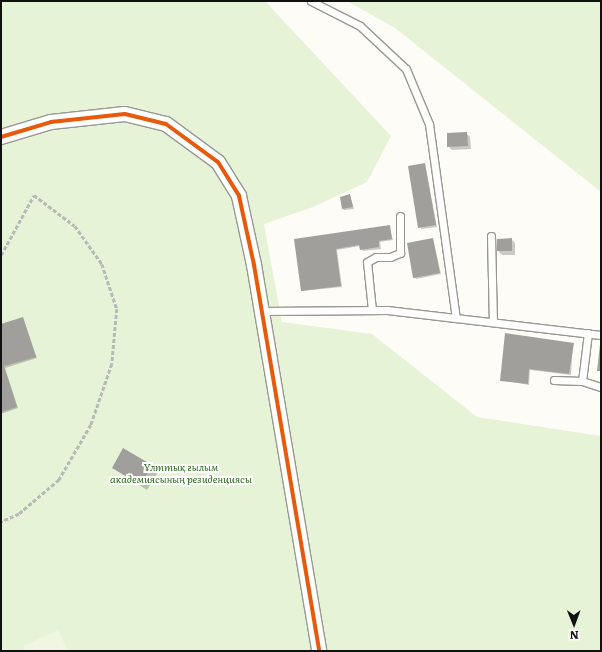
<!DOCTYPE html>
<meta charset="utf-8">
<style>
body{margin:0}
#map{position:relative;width:602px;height:652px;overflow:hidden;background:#fdfcf7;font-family:Literata,serif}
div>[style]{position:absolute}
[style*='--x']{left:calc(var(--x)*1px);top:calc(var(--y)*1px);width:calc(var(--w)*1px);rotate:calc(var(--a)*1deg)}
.green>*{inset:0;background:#e7f3d7}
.pitch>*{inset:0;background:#f0f6e1}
.shadow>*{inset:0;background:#0003}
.building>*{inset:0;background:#a19f9c}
.path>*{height:2.5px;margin-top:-1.25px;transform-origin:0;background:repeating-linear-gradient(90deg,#b9b9b8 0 4px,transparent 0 6px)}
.roads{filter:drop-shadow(1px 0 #979795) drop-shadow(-1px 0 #979795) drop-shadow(0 1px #979795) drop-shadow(0 -1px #979795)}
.lane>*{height:7px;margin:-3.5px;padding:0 3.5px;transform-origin:3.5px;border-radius:3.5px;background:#fffffe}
.street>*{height:14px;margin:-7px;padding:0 7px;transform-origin:7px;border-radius:7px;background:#fffffe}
.cycleway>*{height:4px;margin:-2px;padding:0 2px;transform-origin:2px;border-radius:2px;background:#e8590c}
span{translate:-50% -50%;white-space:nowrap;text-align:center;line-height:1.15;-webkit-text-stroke:4px #fff;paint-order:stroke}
.park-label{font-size:10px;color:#2f6b1f;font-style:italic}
.frame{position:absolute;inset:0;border:2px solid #111;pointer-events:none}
.north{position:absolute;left:554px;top:604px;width:40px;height:40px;-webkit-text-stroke:3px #fff;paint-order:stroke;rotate:179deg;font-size:11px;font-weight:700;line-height:16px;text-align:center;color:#111}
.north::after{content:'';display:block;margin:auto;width:14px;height:18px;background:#111;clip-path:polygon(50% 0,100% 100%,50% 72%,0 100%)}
</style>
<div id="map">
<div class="green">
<div style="clip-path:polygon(1px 1px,265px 1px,391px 136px,367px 182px,313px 207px,264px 224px,282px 322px,372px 334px,477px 417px,601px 436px,601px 651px,1px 651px)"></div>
<div style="clip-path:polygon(347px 1px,601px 1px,601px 192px,395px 28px)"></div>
</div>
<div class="pitch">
<div style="clip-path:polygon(58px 630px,68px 651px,26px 651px,23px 646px)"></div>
</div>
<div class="shadow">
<div style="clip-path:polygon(466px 133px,470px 137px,471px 149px,452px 150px,448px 146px)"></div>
<div style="clip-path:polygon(425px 165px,437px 227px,421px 229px,409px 167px)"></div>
<div style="clip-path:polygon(350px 196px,354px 209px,344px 210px,343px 209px)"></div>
<div style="clip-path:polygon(389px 226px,393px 240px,380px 242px,381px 249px,363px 251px,360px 246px,337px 250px,342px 287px,302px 291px,295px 240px)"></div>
<div style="clip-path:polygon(433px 239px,441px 274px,416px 279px,414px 277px)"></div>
<div style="clip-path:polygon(511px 239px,515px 243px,515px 255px,502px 255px,498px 251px,498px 240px)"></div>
<div style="clip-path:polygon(23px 318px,37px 358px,5px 368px,18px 408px,1px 414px,1px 324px)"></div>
<div style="clip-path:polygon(573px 344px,571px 375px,530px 370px,529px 385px,501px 380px)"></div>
<div style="clip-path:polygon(124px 450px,158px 472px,147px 490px,113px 468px)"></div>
</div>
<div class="building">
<div style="clip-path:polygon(467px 132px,468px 146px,447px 147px,447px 133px)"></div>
<div style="clip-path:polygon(425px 163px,436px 225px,418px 228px,408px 166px)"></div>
<div style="clip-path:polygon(350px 194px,353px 207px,342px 209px,340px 197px)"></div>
<div style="clip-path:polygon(390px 225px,392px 239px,379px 241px,379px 247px,360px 250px,359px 245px,336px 249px,341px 286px,301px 291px,294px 239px)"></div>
<div style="clip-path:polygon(433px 238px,440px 273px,413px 278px,407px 243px)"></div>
<div style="clip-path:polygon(512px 238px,512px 251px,497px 251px,497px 239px)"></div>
<div style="clip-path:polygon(23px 317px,36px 357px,4px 366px,17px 407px,1px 412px,1px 324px)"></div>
<div style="clip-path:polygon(505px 333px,574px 343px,569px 374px,529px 369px,528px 384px,500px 381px)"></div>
<div style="clip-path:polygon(600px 345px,601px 345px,601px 371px,597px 371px)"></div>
<div style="clip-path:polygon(123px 448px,152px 465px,141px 485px,112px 468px)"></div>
</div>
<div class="path">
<div style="--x:1;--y:255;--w:68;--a:-61.2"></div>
<div style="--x:34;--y:195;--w:51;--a:37.1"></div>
<div style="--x:75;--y:226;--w:47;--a:54.6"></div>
<div style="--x:102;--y:264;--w:47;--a:71.6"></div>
<div style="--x:117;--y:309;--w:55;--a:95.2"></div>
<div style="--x:112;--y:364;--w:65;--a:109"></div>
<div style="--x:91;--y:425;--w:64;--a:120.2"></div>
<div style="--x:59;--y:480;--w:52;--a:139.6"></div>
<div style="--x:19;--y:514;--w:20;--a:156"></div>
</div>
<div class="roads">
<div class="lane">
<div style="--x:311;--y:1;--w:55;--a:27"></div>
<div style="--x:360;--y:26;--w:63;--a:43.1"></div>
<div style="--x:406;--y:69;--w:60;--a:67.3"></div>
<div style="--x:429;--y:124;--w:196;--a:82.1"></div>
<div style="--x:491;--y:236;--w:86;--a:88.7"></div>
<div style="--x:372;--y:310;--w:48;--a:-95.9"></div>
<div style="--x:367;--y:262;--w:10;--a:-29"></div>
<div style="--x:376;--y:257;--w:14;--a:0"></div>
<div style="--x:390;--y:257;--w:11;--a:-22"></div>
<div style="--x:400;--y:253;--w:37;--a:-90"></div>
<div style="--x:262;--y:311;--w:125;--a:-0.5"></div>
<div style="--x:387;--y:310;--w:215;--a:6.7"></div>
<div style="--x:588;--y:333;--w:48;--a:97.1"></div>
<div style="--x:582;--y:381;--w:20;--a:18"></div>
<div style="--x:554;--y:380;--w:28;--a:2"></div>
</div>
<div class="street">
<div style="--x:1;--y:137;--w:52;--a:-16.7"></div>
<div style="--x:51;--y:122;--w:74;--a:-6.2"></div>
<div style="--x:125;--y:114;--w:42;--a:13.7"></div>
<div style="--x:166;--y:124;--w:64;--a:36.2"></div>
<div style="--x:218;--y:162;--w:40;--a:58"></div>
<div style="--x:239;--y:196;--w:71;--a:77.7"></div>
<div style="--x:254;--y:265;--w:391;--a:80.4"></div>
</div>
</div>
<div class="cycleway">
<div style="--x:1;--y:137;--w:52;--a:-16.7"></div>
<div style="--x:51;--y:122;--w:74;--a:-6.2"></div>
<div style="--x:125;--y:114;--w:42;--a:13.7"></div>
<div style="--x:166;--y:124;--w:64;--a:36.2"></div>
<div style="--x:218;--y:162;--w:40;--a:58"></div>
<div style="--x:239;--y:196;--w:71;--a:77.7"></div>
<div style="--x:254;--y:265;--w:391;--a:80.4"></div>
</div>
<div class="park-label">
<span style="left:181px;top:472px">Ұлттық ғылым<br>академиясының резиденциясы</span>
</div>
<div class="frame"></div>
<div class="north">N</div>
</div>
